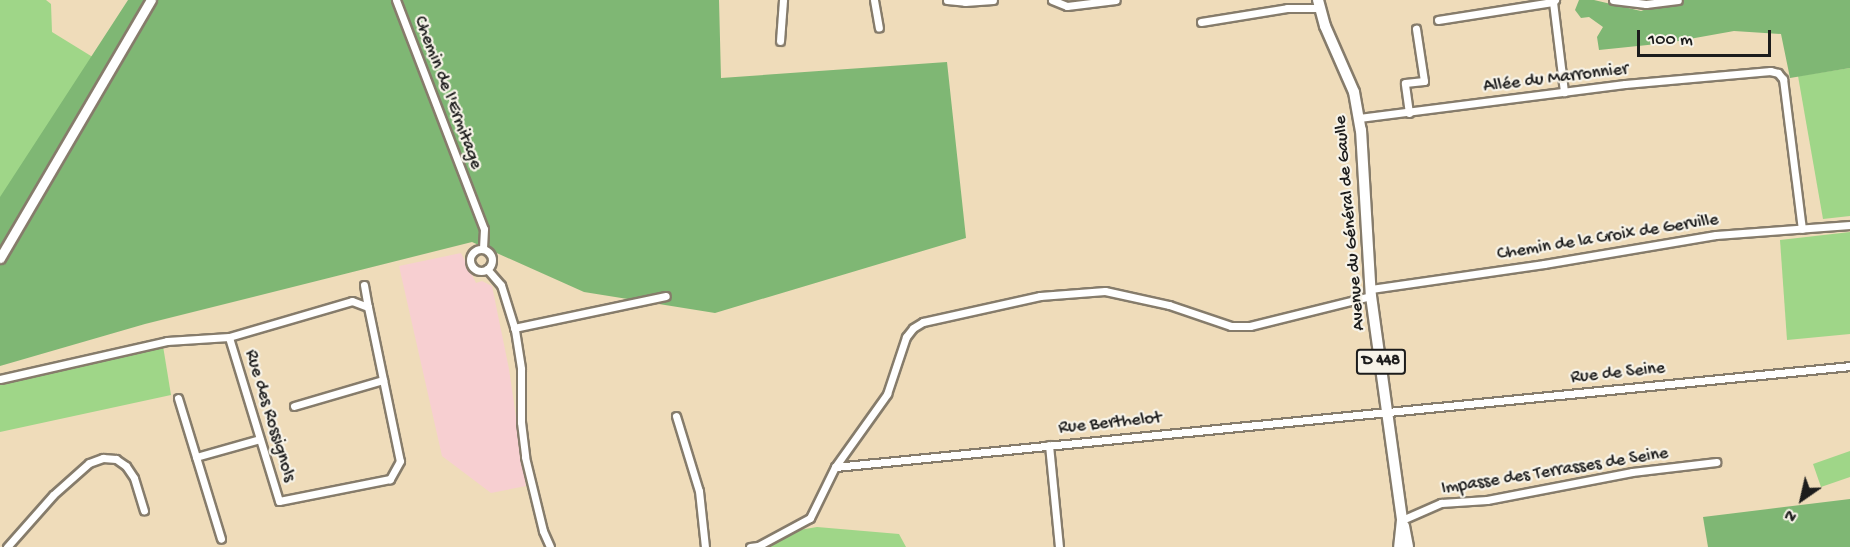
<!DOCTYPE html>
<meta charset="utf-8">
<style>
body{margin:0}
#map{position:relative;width:1850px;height:547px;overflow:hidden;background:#efdcba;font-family:"Gochi Hand",sans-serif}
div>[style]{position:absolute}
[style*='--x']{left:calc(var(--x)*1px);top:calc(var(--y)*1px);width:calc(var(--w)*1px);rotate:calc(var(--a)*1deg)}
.built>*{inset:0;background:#f7cfd1}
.green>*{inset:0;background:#9fd688}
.forest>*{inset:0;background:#7fb774}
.roads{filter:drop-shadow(2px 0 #867c6b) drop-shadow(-2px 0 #867c6b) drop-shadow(0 2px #867c6b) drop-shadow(0 -2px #867c6b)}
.minor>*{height:7px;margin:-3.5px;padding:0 3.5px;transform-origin:3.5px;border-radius:3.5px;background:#fff}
.minor>.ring{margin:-3.5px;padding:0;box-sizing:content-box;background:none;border:7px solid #fff;border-radius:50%}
.tertiary>*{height:9px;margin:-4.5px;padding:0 4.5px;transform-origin:4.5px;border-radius:4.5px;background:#fff}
.primary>*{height:10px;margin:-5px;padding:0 5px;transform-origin:5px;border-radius:5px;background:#fff}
span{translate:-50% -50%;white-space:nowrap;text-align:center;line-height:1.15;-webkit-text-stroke:4.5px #f7f3e8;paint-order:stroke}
.shield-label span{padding:2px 4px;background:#f7f3e8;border:2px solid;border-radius:4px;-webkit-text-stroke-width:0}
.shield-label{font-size:16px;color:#1c1c1c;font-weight:700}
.street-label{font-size:18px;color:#1c1c1c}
.north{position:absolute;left:1772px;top:469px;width:60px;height:60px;-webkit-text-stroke:4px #f7f3e8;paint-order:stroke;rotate:214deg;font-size:16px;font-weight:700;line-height:24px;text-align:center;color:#1c1c1c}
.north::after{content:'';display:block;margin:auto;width:21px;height:27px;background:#1c1c1c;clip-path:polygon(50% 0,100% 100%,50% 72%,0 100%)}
.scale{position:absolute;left:1637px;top:30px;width:134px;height:27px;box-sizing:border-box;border:3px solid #1c1c1c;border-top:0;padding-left:8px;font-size:18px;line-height:21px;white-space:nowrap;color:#1c1c1c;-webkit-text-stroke:4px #f7f3e8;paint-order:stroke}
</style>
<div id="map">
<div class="built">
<div style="clip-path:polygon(461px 253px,476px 283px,482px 281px,492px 286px,509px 369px,526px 486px,491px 493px,442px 456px,399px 266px)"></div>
</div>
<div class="green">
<div style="clip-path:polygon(0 0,46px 0,51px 4px,52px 32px,104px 64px,0 241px)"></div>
<div style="clip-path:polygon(1850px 68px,1850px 216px,1823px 219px,1798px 76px)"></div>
<div style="clip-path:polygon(1850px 232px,1850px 334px,1787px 340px,1780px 240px)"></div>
<div style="clip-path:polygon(163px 346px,171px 395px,0 432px,0 385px)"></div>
<div style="clip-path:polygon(1850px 451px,1850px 477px,1821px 487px,1813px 464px)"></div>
<div style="clip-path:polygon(817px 527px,899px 534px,906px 547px,767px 547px,799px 530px)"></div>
</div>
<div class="forest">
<div style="clip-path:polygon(128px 0,719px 0,721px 78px,947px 62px,966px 238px,715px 313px,584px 292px,472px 242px,145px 324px,0 366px,0 197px)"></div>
<div style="clip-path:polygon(1579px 0,1594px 0,1641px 11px,1671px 0,1850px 0,1850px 68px,1790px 78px,1781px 34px,1734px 31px,1667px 43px,1599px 50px,1597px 37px,1603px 27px,1589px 17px,1581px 18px,1575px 10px)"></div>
<div style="clip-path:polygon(1850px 499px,1850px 547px,1708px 547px,1703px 517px)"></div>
</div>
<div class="roads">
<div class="minor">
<div style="--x:396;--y:0;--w:245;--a:69"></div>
<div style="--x:484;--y:229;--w:20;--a:93"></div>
<div style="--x:874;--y:0;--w:28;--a:80"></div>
<div style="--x:947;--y:0;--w:18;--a:6"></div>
<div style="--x:965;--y:2;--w:28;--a:-4"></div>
<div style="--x:1052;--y:0;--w:16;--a:22"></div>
<div style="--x:1067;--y:6;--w:49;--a:-7"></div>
<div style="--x:1555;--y:0;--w:3;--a:135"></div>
<div style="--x:1553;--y:2;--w:91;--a:83"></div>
<div style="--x:1613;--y:0;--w:33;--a:7"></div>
<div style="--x:1646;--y:4;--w:32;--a:-7"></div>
<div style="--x:1438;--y:20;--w:116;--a:-8.9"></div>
<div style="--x:1201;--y:22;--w:87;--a:-9.2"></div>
<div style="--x:1287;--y:8;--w:33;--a:0"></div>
<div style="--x:780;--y:41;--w:41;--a:-85.8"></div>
<div style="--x:1409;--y:113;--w:30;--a:-98"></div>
<div style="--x:1405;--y:83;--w:19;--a:-6"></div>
<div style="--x:1424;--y:81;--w:53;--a:-98.7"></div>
<div style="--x:1359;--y:118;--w:268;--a:-7.3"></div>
<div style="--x:1625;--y:84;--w:146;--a:-5.1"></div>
<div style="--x:1770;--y:71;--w:8;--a:14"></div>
<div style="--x:1778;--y:73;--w:8;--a:50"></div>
<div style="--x:1783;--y:79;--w:151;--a:82.8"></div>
<div class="ring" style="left:470px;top:249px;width:15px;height:15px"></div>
<div style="--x:487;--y:269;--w:21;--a:49"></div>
<div style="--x:501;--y:285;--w:47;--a:72.7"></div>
<div style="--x:515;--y:330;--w:39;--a:81"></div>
<div style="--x:521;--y:369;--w:53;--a:90"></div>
<div style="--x:521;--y:422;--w:35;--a:83"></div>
<div style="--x:525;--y:457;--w:76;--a:76.3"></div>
<div style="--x:543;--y:531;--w:17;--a:66"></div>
<div style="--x:364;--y:285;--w:22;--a:80"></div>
<div style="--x:1371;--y:289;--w:175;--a:-8.2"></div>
<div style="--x:1544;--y:264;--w:174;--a:-9.6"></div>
<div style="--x:1716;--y:235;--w:134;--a:-4.3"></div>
<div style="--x:514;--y:328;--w:155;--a:-11.9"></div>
<div style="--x:0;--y:379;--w:171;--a:-12.8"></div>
<div style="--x:167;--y:341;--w:62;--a:-3.7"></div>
<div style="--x:229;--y:337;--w:128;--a:-16.3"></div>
<div style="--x:352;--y:301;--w:17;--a:21"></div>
<div style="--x:368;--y:307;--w:157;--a:78.3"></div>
<div style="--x:400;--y:461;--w:21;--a:119"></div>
<div style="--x:390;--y:479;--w:113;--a:168.8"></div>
<div style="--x:279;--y:501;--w:171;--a:-107"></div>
<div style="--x:178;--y:398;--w:147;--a:73"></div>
<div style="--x:294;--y:406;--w:93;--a:-16.3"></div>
<div style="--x:676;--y:416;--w:78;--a:73"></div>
<div style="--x:699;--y:491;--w:56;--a:83.9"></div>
<div style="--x:1049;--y:445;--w:102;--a:84.4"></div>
<div style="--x:196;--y:457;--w:66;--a:-15.7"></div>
<div style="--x:835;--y:467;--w:1020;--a:-5.68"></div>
<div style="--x:1402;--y:520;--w:43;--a:-23.6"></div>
<div style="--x:1441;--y:503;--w:46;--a:-3.7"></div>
<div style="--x:1487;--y:500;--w:148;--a:-10.9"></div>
<div style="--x:1632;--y:472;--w:85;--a:-6.8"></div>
<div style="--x:7;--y:547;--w:69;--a:-48.5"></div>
<div style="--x:53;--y:495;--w:48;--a:-41.6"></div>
<div style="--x:89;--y:463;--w:15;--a:-20"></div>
<div style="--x:103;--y:458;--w:13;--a:4"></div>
<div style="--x:116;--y:459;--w:12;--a:35"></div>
<div style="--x:126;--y:466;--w:14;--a:56"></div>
<div style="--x:134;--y:478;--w:34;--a:73"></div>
<div style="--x:750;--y:547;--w:8;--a:-7"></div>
<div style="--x:758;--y:546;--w:59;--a:-28.3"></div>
<div style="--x:810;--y:518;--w:57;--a:-63.9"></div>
<div style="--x:835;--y:467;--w:90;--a:-54.5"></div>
<div style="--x:887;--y:394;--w:60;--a:-71.6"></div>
<div style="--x:906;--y:337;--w:11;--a:-52"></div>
<div style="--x:913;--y:328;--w:12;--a:-31"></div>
<div style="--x:923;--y:322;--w:120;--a:-12.5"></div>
<div style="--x:1040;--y:296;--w:65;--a:-4.4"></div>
<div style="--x:1105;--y:291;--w:66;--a:12.3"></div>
<div style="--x:1169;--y:305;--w:65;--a:18.7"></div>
<div style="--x:1231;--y:326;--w:19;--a:0"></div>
<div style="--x:1250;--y:326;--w:125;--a:-13.9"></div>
</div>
<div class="tertiary">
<div style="--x:0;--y:258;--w:299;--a:-59.7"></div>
</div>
<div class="primary">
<div style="--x:1318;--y:0;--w:27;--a:75"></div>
<div style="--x:1325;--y:26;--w:72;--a:66.3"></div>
<div style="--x:1354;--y:92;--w:39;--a:80"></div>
<div style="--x:1361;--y:130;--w:166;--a:86.6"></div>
<div style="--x:1371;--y:296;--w:226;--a:82.1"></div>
<div style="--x:1402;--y:520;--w:27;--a:96"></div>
<div style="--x:1404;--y:526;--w:21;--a:79"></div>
</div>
</div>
<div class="shield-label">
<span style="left:1381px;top:362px">D 448</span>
</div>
<div class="street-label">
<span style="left:1556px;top:79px;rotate:-7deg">Allée du Marronnier</span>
<span style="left:447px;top:93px;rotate:69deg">Chemin de l'Ermitage</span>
<span style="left:1351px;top:223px;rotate:-95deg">Avenue du Général de Gaulle</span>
<span style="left:1608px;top:238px;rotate:-9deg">Chemin de la Croix de Gerville</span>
<span style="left:1618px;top:374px;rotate:-6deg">Rue de Seine</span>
<span style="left:269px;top:416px;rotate:73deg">Rue des Rossignols</span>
<span style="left:1110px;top:424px;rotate:-6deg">Rue Berthelot</span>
<span style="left:1555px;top:472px;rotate:-9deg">Impasse des Terrasses de Seine</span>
</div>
<div class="north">N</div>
<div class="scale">100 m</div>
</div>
